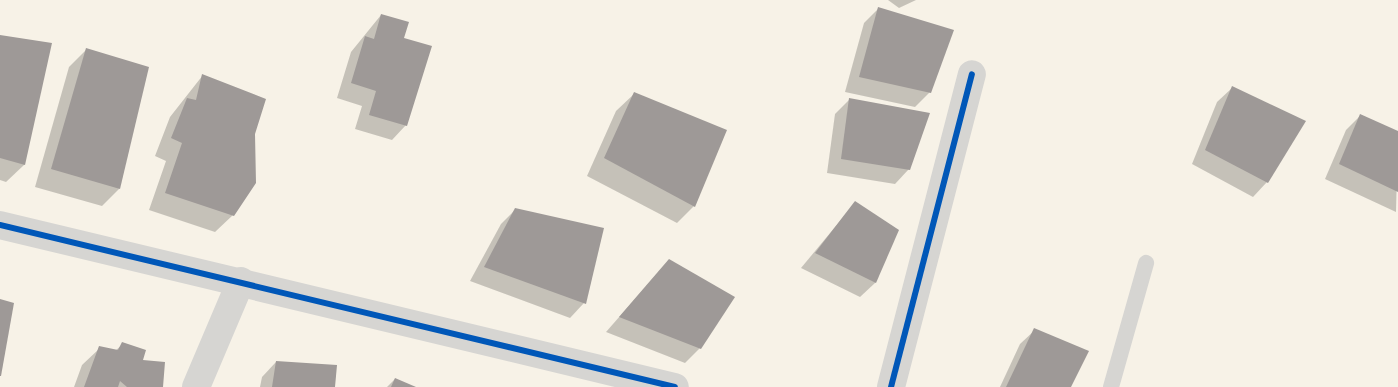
<!DOCTYPE html>
<style>
body{margin:0}
#map{position:relative;width:1398px;height:387px;overflow:hidden;background:#f7f2e7;font-family:"Source Serif 4",serif}
div>[style]{position:absolute}
[style*='--x']{left:calc(var(--x)*1px);top:calc(var(--y)*1px);width:calc(var(--w)*1px);rotate:calc(var(--a)*1deg)}
.shadow>*{inset:0;background:#0003}
.building>*{inset:0;background:#9e9997}
.service>*{height:16px;margin:-8px;padding:0 8px;transform-origin:8px;border-radius:8px;background:#d6d5d2}
.minor>*{height:28px;margin:-14px;padding:0 14px;transform-origin:14px;border-radius:14px;background:#d6d5d2}
.cycleway>*{height:6px;margin:-3px;padding:0 3px;transform-origin:3px;border-radius:3px;background:#0057b8}
span{translate:-50% -50%;white-space:nowrap;text-align:center;line-height:1.15;-webkit-text-stroke:5px #fdf4e1;paint-order:stroke}
</style>
<div id="map">
<div class="shadow">
<div style="clip-path:polygon(888px 0,916px 0,899px 8px)"></div>
<div style="clip-path:polygon(878px 9px,930px 92px,915px 107px,845px 92px,864px 23px)"></div>
<div style="clip-path:polygon(381px 15px,406px 125px,392px 140px,355px 129px,362px 106px,337px 98px,351px 52px)"></div>
<div style="clip-path:polygon(0 36px,51px 44px,24px 165px,6px 182px,0 180px)"></div>
<div style="clip-path:polygon(86px 50px,119px 189px,102px 206px,35px 187px,69px 67px)"></div>
<div style="clip-path:polygon(203px 75px,254px 134px,233px 215px,215px 232px,149px 210px,166px 161px,155px 156px,170px 117px)"></div>
<div style="clip-path:polygon(1232px 88px,1267px 182px,1253px 197px,1192px 164px,1217px 102px)"></div>
<div style="clip-path:polygon(634px 94px,694px 206px,677px 223px,587px 176px,616px 111px)"></div>
<div style="clip-path:polygon(850px 99px,909px 169px,895px 184px,827px 173px,835px 114px)"></div>
<div style="clip-path:polygon(1361px 115px,1398px 133px,1396px 212px,1325px 179px,1346px 130px)"></div>
<div style="clip-path:polygon(855px 203px,898px 230px,875px 283px,860px 297px,801px 268px)"></div>
<div style="clip-path:polygon(515px 210px,584px 303px,570px 318px,470px 281px,501px 224px)"></div>
<div style="clip-path:polygon(669px 260px,700px 348px,685px 363px,606px 332px)"></div>
<div style="clip-path:polygon(1035px 330px,1070px 387px,1000px 387px,1020px 344px)"></div>
<div style="clip-path:polygon(123px 344px,162px 387px,74px 387px,82px 365px,100px 348px,115px 351px)"></div>
<div style="clip-path:polygon(276px 362px,333px 387px,260px 387px,262px 377px)"></div>
<div style="clip-path:polygon(395px 379px,413px 387px,387px 387px)"></div>
</div>
<div class="building">
<div style="clip-path:polygon(878px 7px,954px 30px,931px 93px,859px 77px)"></div>
<div style="clip-path:polygon(381px 14px,409px 22px,404px 38px,432px 46px,407px 126px,369px 115px,376px 91px,351px 83px,365px 36px,374px 39px)"></div>
<div style="clip-path:polygon(0 35px,52px 43px,25px 165px,0 158px)"></div>
<div style="clip-path:polygon(86px 48px,149px 67px,120px 189px,51px 169px)"></div>
<div style="clip-path:polygon(202px 74px,266px 99px,255px 134px,256px 183px,234px 216px,165px 193px,182px 143px,171px 138px,187px 98px,196px 100px)"></div>
<div style="clip-path:polygon(1232px 86px,1306px 121px,1268px 183px,1205px 150px)"></div>
<div style="clip-path:polygon(634px 92px,727px 130px,695px 207px,604px 158px)"></div>
<div style="clip-path:polygon(849px 98px,930px 113px,910px 170px,841px 159px)"></div>
<div style="clip-path:polygon(1360px 114px,1398px 131px,1398px 192px,1339px 164px)"></div>
<div style="clip-path:polygon(855px 201px,899px 230px,876px 283px,815px 253px)"></div>
<div style="clip-path:polygon(515px 208px,604px 228px,586px 304px,484px 267px)"></div>
<div style="clip-path:polygon(669px 259px,735px 297px,701px 349px,619px 317px)"></div>
<div style="clip-path:polygon(0 299px,14px 303px,1px 376px,0 376px)"></div>
<div style="clip-path:polygon(1034px 328px,1089px 351px,1071px 387px,1006px 387px)"></div>
<div style="clip-path:polygon(122px 342px,146px 350px,143px 360px,165px 362px,163px 387px,127px 387px,120px 381px,118px 387px,84px 387px,99px 346px,118px 350px)"></div>
<div style="clip-path:polygon(276px 361px,337px 365px,335px 387px,272px 387px)"></div>
<div style="clip-path:polygon(395px 378px,416px 387px,391px 387px)"></div>
</div>
<div class="service">
<div style="--x:1111;--y:387;--w:129;--a:-74.2"></div>
</div>
<div class="minor">
<div style="--x:0;--y:225;--w:694;--a:13.5"></div>
<div style="--x:196;--y:387;--w:115;--a:-67"></div>
<div style="--x:891;--y:387;--w:323;--a:-75.5"></div>
</div>
<div class="cycleway">
<div style="--x:0;--y:225;--w:694;--a:13.5"></div>
<div style="--x:891;--y:387;--w:323;--a:-75.5"></div>
</div>
</div>
